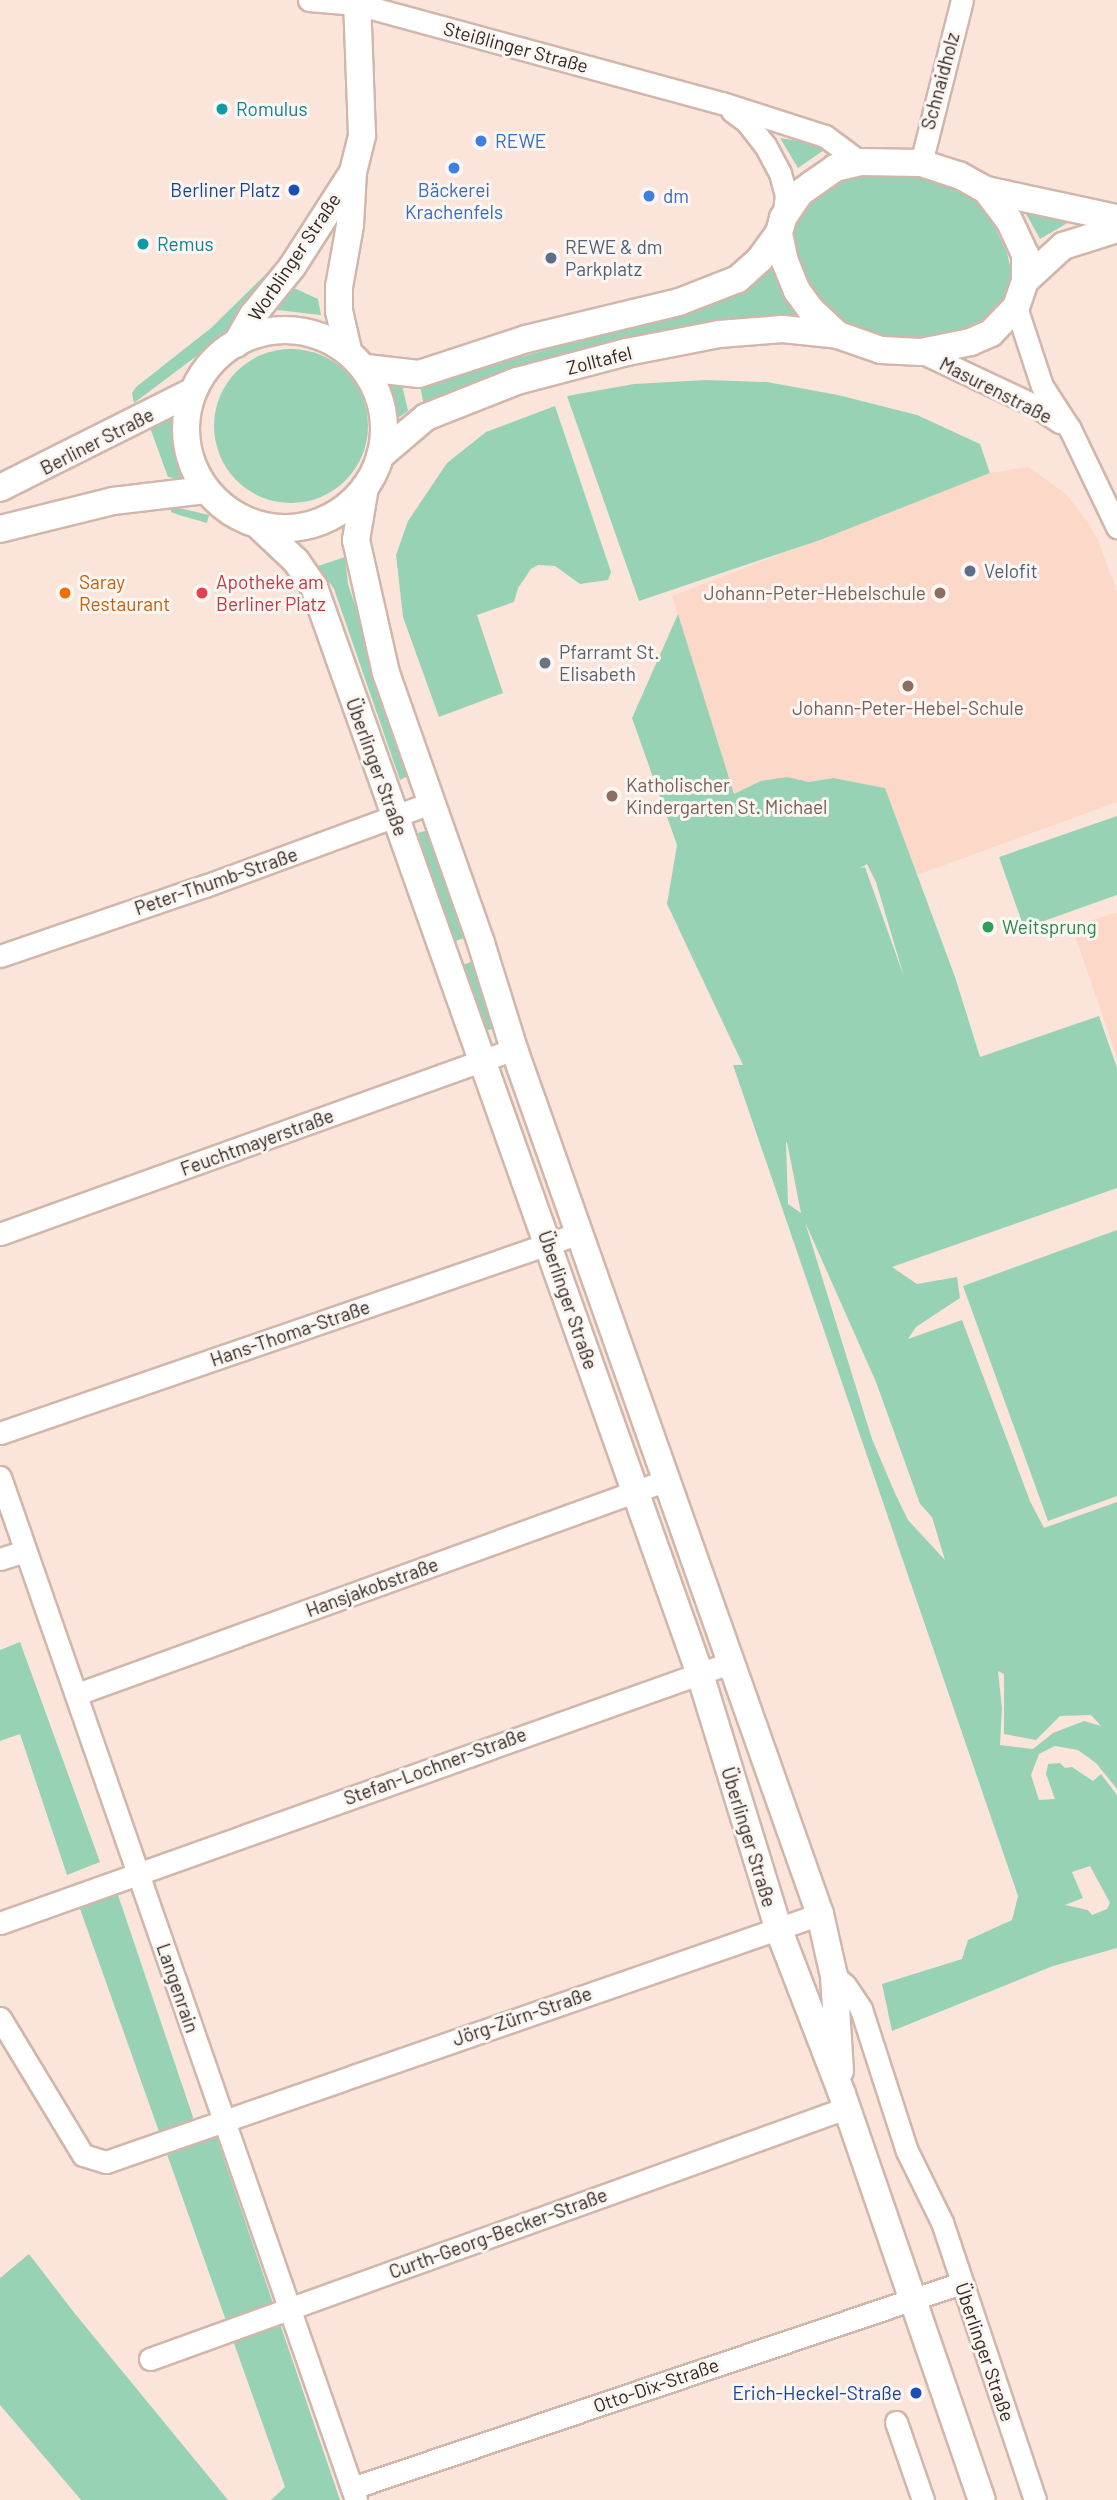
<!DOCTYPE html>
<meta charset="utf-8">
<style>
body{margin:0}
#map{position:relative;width:1117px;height:2500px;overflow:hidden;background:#fbe5db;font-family:Barlow,sans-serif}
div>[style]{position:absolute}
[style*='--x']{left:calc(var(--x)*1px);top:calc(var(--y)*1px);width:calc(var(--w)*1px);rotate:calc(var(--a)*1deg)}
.built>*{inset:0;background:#fcd8c9}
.green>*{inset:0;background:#98d2b5}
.round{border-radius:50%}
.roads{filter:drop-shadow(2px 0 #d1b6ab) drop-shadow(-2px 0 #d1b6ab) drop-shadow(0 2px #d1b6ab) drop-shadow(0 -2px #d1b6ab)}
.minor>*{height:21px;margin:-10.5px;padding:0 10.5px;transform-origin:10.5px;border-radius:10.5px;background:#fff}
.tertiary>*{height:26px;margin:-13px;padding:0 13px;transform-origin:13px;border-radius:13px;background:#fff}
.tertiary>.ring{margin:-13px;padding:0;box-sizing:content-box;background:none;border:26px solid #fff;border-radius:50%}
.dots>*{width:19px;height:19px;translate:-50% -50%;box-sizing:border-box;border:4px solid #fcf6f3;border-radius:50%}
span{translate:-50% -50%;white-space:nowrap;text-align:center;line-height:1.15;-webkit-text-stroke:6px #fcf6f3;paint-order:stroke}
.street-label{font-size:19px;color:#2f2520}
.culture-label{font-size:19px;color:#0d838f}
.left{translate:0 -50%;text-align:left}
.shop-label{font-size:19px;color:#366cbe}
.transit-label{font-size:19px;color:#164399}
.right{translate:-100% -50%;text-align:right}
.service-label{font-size:19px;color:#4e5e75}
.food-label{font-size:19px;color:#c56008}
.health-label{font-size:19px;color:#be3a42}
.education-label{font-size:19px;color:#785e54}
.worship-label{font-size:19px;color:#5b616d}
.leisure-label{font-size:19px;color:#27864d}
</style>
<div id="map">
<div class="built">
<div style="clip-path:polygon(1028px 467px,1065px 493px,1088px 522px,1098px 540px,1117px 592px,1117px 802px,917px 875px,885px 788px,833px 778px,809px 782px,787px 777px,761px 781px,734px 795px,672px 596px,990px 473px)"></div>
<div style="clip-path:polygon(1117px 912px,1117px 1058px,1072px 927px)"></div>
</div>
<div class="green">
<div style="clip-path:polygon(780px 138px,799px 141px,827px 148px,798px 168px)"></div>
<div style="clip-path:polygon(861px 173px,918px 174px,966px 188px,988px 212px,1007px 253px,1012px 274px,1011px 292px,1001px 311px,958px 341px,911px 343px,864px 332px,826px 310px,809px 292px,793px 250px,794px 224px,804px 202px,839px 178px)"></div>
<div style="clip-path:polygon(1020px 203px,1076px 218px,1040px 239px)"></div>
<div style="clip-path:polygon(773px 257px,809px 322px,424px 406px,420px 386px,650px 320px)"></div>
<div style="clip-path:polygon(267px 273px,274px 276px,222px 337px,134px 403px,132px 393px,136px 387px,211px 328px)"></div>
<div style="clip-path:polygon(294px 288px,318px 299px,321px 315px,277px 310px)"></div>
<div class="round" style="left:214px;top:349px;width:154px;height:154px"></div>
<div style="clip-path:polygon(706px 380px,767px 382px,838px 395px,917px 415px,980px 444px,990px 473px,820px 540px,639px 601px,567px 396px,634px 384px)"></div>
<div style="clip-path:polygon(390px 384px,402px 384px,408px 411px,398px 418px)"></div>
<div style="clip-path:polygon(555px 406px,611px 572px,608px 580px,580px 584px,555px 566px,538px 565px,531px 569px,518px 588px,514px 602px,477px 615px,503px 693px,439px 717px,403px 617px,396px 555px,408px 521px,447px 463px,486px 432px)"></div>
<div style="clip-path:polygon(178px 409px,176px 446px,189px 481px,168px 477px,149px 425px)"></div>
<div style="clip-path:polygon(171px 506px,209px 515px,207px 523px,179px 515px,171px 512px)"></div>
<div style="clip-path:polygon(345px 557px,348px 584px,410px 775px,400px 780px,334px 589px,318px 566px)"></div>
<div style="clip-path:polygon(evenodd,678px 614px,734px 794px,761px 781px,787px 777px,809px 782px,833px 778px,885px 788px,955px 977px,980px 1057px,1099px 1016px,1117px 1068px,1117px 1188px,892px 1267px,917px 1284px,957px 1277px,960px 1298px,916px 1327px,908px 1339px,962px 1320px,1030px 1501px,1044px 1528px,1117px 1502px,1117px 1789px,1096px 1763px,1078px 1750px,1055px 1746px,1039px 1754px,1031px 1775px,1039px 1800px,1055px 1799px,1046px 1774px,1048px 1764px,1060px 1763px,1065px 1768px,1072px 1767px,1093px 1781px,1101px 1774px,1117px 1795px,1117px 1948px,1053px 1966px,892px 2031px,882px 1984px,962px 1959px,968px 1940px,1012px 1920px,1018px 1896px,733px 1065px,743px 1065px,667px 904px,677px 845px,632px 718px,678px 614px,867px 864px,876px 882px,904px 977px,865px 867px,860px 868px,867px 864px,678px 614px,786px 1142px,787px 1142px,801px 1213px,788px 1204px,786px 1142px,678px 614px,805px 1222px,876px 1382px,920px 1504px,932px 1517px,945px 1560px,908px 1520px,894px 1491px,872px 1439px,805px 1222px,678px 614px,998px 1671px,1004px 1674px,1004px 1734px,1036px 1740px,1060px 1716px,1091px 1715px,1101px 1726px,1084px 1721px,1053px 1733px,1033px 1749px,1000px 1745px,1002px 1708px,998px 1671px,678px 614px,1090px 1866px,1110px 1903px,1107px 1909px,1092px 1915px,1088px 1910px,1065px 1905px,1083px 1898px,1072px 1872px,1090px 1866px)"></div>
<div style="clip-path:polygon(1117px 816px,1117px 895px,1024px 928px,999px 857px)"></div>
<div style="clip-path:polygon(428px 830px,464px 938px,453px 942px,418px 833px)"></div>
<div style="clip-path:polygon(473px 961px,495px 1028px,486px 1031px,463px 965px)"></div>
<div style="clip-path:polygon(1117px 1230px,1117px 1496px,1048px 1521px,963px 1286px)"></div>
<div style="clip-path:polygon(20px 1642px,100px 1862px,67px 1875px,20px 1734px,0 1741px,0 1650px)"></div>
<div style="clip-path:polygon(117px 1892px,197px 2129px,212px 2124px,340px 2500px,271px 2500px,285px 2487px,79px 1906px)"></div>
<div style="clip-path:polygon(29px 2254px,76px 2315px,228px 2500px,81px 2500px,0 2405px,0 2278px)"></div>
</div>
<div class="roads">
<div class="minor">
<div style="--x:309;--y:0;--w:48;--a:4.8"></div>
<div style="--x:357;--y:4;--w:378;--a:15.2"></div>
<div style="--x:722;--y:103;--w:108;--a:17.8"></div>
<div style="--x:825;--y:136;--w:44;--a:36.6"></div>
<div style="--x:732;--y:111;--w:17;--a:36"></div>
<div style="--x:746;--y:121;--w:31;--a:52"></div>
<div style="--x:765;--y:145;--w:32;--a:62"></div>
<div style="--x:780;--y:173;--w:23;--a:75"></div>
<div style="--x:786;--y:195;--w:23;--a:97"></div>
<div style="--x:921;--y:163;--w:168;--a:-75.9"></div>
<div style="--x:1016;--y:307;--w:83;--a:71.8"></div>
<div style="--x:1042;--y:386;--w:51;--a:56.9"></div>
<div style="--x:1070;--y:429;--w:109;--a:64.4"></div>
<div style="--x:921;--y:352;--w:127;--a:25.2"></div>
<div style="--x:1036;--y:406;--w:29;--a:34"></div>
<div style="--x:0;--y:956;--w:217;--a:-18.9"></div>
<div style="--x:205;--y:886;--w:241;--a:-20.2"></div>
<div style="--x:0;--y:1234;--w:546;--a:-19.79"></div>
<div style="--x:0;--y:1433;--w:614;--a:-19.03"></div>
<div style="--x:0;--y:1477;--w:1083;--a:70.81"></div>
<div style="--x:0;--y:1559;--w:26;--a:-18"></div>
<div style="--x:77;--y:1694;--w:628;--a:-19.94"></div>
<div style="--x:0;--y:1923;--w:777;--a:-19.62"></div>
<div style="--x:834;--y:1976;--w:14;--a:39"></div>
<div style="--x:845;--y:1985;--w:29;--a:56"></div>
<div style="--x:861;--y:2009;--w:149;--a:72.1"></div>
<div style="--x:907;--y:2151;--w:79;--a:63.8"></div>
<div style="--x:942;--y:2222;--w:293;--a:71.5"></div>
<div style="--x:0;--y:2018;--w:160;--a:58.8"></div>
<div style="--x:83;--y:2155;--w:24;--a:17"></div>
<div style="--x:106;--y:2162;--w:756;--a:-19.15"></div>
<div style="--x:150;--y:2359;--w:740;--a:-19.83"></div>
<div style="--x:896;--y:2422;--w:83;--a:70.9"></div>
<div style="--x:352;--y:2488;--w:643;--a:-18.6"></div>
</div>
<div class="tertiary">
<div style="--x:986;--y:190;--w:38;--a:53"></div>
<div style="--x:1009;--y:220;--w:38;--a:65"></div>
<div style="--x:1025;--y:254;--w:27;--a:90"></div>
<div style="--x:1025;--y:281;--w:28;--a:109"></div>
<div style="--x:1016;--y:307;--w:36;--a:134"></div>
<div style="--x:991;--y:333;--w:22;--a:156"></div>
<div style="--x:971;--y:342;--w:51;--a:168.7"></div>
<div style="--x:921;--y:352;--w:40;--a:-177.1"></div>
<div style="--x:881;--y:350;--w:46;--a:-160.8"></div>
<div style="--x:838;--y:335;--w:37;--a:-137"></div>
<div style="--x:811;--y:310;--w:24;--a:-126"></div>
<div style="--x:797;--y:291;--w:31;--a:-112"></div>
<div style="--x:785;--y:262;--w:30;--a:-102"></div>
<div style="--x:779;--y:233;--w:16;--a:-75"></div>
<div style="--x:783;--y:218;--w:30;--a:-56"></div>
<div style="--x:800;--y:193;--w:14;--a:-36"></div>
<div style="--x:811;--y:185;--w:29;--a:-35"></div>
<div style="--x:835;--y:168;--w:26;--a:-13"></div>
<div style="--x:860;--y:162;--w:61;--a:0.9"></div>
<div style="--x:921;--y:163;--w:40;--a:18"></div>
<div style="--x:959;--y:175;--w:31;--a:29"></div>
<div style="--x:986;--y:190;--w:134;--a:12.1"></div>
<div style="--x:1025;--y:281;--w:52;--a:-42.6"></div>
<div style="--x:1063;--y:246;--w:57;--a:-17.5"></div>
<div class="ring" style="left:186px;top:330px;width:172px;height:172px"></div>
<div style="--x:236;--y:344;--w:34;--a:-60"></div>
<div style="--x:253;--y:315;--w:62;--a:-50.9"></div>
<div style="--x:292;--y:267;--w:113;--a:-57.3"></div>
<div style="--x:348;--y:350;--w:40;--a:-103"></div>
<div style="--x:339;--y:311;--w:24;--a:-90"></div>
<div style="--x:339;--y:287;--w:63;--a:-79.9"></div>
<div style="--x:350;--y:225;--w:53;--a:-86.8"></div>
<div style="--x:353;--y:172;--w:38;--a:-76"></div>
<div style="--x:362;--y:135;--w:135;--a:-92.1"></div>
<div style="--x:366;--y:368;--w:53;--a:6.5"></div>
<div style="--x:419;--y:374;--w:113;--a:-18.1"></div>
<div style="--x:526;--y:339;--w:157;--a:-13.6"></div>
<div style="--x:679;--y:302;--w:63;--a:-21.3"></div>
<div style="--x:738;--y:279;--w:30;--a:-42"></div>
<div style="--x:760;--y:259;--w:32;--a:-54"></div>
<div style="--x:380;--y:456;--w:60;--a:-40.3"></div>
<div style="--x:426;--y:417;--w:98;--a:-21.6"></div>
<div style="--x:517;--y:381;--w:114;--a:-14.8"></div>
<div style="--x:627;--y:352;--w:94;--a:-11.1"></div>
<div style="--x:719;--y:334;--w:64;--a:-4.5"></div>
<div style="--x:783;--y:329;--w:55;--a:6.2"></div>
<div style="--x:365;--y:487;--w:54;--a:99.6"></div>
<div style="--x:356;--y:540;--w:136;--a:77.3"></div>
<div style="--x:386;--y:673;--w:286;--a:70.6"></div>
<div style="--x:481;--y:943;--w:111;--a:72.7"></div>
<div style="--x:514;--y:1049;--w:918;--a:70.52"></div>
<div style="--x:820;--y:1914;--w:64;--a:77.3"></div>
<div style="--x:834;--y:1976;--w:95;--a:86.4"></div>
<div style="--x:0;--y:488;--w:215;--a:-26.6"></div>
<div style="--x:259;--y:526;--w:51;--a:43.4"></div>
<div style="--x:296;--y:561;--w:32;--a:55"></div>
<div style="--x:314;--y:587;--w:1154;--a:70.45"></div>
<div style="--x:700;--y:1674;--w:266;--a:72.9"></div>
<div style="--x:778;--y:1928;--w:178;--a:68.9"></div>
<div style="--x:842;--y:2094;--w:429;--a:71"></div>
<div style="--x:0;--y:529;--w:116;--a:-13.9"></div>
<div style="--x:113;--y:501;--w:93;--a:-6.8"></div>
</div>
</div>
<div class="dots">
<div style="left:222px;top:109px;background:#0f9aa8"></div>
<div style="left:481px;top:141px;background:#3f7fe0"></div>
<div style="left:454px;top:168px;background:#3f7fe0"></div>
<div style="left:294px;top:190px;background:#1a4fb4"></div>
<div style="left:649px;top:196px;background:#3f7fe0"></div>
<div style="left:143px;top:244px;background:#0f9aa8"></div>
<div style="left:551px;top:258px;background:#5c6f8a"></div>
<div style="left:970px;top:571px;background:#5c6f8a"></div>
<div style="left:65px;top:593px;background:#e8710a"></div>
<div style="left:202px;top:593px;background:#e0444e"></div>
<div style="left:940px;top:593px;background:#8d6e63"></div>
<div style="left:545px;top:663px;background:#6b7280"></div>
<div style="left:908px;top:686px;background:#8d6e63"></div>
<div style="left:612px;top:796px;background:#8d6e63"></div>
<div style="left:988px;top:927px;background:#2e9e5b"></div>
<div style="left:916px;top:2393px;background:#1a4fb4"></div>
</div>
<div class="street-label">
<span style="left:516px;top:47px;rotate:15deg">Steißlinger Straße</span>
<span style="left:940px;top:81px;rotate:-75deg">Schnaidholz</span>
<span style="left:294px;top:257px;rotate:-56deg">Worblinger Straße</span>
<span style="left:599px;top:360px;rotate:-14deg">Zolltafel</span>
<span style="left:996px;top:390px;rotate:27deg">Masurenstraße</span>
<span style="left:97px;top:441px;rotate:-27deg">Berliner Straße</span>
<span style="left:377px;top:767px;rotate:70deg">Überlinger Straße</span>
<span style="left:216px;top:881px;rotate:-19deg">Peter-Thumb-Straße</span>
<span style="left:257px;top:1142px;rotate:-20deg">Feuchtmayerstraße</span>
<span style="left:568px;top:1300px;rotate:71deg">Überlinger Straße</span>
<span style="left:290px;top:1333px;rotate:-19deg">Hans-Thoma-Straße</span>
<span style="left:372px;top:1587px;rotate:-20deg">Hansjakobstraße</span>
<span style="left:435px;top:1766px;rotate:-20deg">Stefan-Lochner-Straße</span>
<span style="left:749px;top:1837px;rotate:73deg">Überlinger Straße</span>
<span style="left:178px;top:1988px;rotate:71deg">Langenrain</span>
<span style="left:522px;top:2016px;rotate:-19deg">Jörg-Zürn-Straße</span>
<span style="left:498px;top:2233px;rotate:-20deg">Curth-Georg-Becker-Straße</span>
<span style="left:985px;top:2352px;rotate:71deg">Überlinger Straße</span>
<span style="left:656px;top:2385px;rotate:-19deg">Otto-Dix-Straße</span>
</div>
<div class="culture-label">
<span class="left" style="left:236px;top:109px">Romulus</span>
<span class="left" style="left:157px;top:244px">Remus</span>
</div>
<div class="shop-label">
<span class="left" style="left:495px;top:141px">REWE</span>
<span style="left:454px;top:201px">Bäckerei<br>Krachenfels</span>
<span class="left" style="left:663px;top:196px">dm</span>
</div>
<div class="transit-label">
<span class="right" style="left:280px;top:190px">Berliner Platz</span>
<span class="right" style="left:902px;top:2393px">Erich-Heckel-Straße</span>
</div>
<div class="service-label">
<span class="left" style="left:565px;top:258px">REWE &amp; dm<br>Parkplatz</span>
<span class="left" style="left:984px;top:571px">Velofit</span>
</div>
<div class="food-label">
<span class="left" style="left:79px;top:593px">Saray<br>Restaurant</span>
</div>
<div class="health-label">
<span class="left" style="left:216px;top:593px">Apotheke am<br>Berliner Platz</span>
</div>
<div class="education-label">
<span class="right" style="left:926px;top:593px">Johann-Peter-Hebelschule</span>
<span style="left:908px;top:708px">Johann-Peter-Hebel-Schule</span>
<span class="left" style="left:626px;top:796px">Katholischer<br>Kindergarten St. Michael</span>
</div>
<div class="worship-label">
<span class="left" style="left:559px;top:663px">Pfarramt St.<br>Elisabeth</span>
</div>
<div class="leisure-label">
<span class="left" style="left:1002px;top:927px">Weitsprung</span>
</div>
</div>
